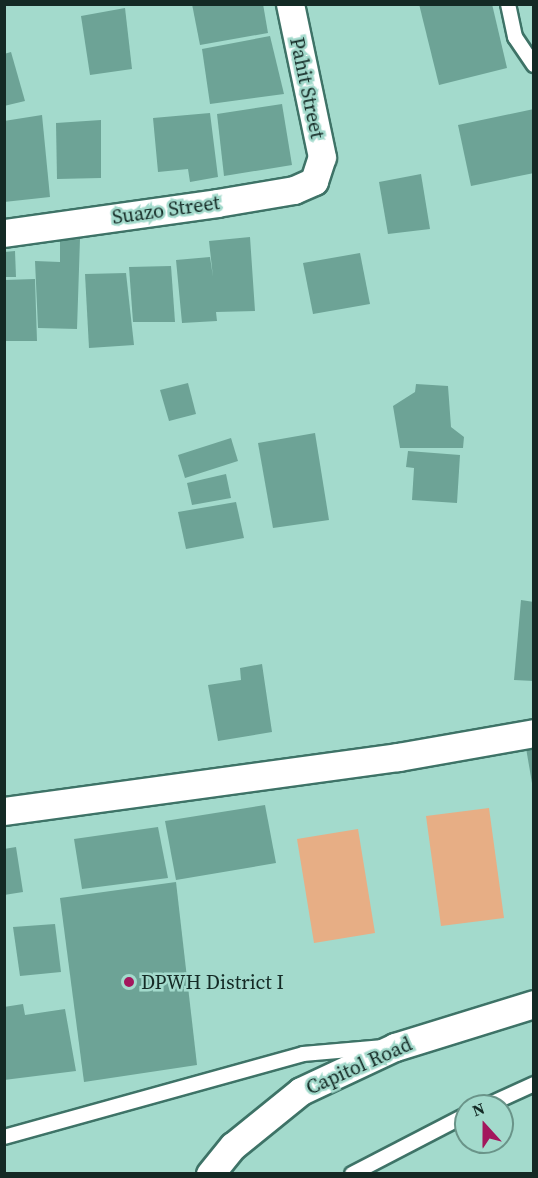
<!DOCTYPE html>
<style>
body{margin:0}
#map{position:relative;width:538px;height:1178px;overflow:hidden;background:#a3dacc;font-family:"Source Serif 4",serif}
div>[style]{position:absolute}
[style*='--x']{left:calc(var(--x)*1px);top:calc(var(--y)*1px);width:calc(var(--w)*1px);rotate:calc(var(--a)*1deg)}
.green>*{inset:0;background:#e7ae85}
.building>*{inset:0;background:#6da396}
.roads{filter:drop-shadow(2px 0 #3e7367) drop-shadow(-2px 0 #3e7367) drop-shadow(0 2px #3e7367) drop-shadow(0 -2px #3e7367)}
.service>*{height:14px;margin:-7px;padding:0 7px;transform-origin:7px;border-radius:7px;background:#fff}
.minor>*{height:27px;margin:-13.5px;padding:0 13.5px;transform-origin:13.5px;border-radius:13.5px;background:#fff}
.dots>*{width:16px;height:16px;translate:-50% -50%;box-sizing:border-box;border:3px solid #a3dacc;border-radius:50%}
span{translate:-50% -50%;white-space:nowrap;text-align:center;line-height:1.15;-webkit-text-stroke:5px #a3dacc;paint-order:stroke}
.street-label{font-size:20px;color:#142a25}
.poi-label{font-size:20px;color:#142a25}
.left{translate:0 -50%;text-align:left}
.frame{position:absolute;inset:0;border:6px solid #142a25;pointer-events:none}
.north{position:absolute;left:454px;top:1094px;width:60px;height:60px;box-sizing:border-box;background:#a3dacc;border:2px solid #6a9489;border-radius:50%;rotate:339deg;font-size:16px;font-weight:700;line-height:24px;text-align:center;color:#142a25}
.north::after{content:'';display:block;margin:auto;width:21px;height:27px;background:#a3175d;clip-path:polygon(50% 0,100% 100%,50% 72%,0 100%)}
</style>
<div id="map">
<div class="green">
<div style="clip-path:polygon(489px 808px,504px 918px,441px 926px,426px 816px)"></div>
<div style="clip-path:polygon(358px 829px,375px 933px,314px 943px,297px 839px)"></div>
</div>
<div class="building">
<div style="clip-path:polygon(192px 4px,263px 4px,268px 33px,200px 45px)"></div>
<div style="clip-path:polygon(419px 4px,492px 4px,507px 68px,439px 85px)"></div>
<div style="clip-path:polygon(125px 8px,132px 69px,90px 75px,81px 16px)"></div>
<div style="clip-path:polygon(270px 36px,284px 94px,210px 104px,202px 49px)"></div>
<div style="clip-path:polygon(11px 52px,25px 101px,4px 106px,4px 54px)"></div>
<div style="clip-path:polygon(282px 104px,292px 165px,224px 176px,217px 114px)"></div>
<div style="clip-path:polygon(534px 109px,534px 173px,471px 186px,458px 125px)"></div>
<div style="clip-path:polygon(210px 113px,218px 177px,190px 182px,188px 169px,158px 172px,153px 118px)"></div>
<div style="clip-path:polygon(42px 115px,50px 197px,4px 202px,4px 121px)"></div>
<div style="clip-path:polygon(101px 120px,101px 178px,57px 179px,56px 123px)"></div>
<div style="clip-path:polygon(421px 174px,430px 229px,388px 234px,379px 182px)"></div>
<div style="clip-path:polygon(250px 237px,255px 311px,216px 312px,217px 321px,182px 323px,176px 260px,210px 257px,213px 277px,209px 241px)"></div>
<div style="clip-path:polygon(80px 239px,77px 329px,38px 328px,35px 261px,60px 262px,60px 240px)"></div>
<div style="clip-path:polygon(15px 251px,16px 277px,4px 277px,4px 252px)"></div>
<div style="clip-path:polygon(360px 253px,370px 304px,313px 314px,303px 263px)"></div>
<div style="clip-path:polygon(171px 266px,175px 322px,133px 322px,129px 267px)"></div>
<div style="clip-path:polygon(126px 273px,134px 345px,89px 348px,85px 274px)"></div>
<div style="clip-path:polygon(35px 279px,37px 341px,4px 341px,4px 280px)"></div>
<div style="clip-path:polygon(188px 383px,196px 414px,169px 421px,160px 390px)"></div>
<div style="clip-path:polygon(416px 384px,448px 386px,451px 427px,464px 437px,463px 448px,400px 448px,393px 406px,415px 392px)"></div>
<div style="clip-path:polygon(315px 433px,329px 520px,273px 528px,258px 443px)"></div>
<div style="clip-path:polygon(231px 438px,238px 461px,185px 478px,178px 455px)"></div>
<div style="clip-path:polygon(408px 451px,460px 455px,457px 503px,412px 500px,414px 468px,406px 467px)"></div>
<div style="clip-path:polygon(226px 474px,231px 498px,192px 505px,187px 483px)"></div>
<div style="clip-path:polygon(236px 502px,244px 538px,186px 549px,178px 512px)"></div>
<div style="clip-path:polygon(521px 600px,534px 602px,534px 681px,514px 680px)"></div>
<div style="clip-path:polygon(262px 664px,272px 732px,218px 741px,208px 685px,241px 680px,240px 668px)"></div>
<div style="clip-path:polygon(534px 747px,534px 783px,532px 783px,526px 748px)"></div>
<div style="clip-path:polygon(265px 805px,276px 863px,176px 880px,165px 821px)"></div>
<div style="clip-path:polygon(158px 827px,168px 878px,82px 889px,74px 839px)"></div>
<div style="clip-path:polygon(16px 847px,23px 892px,4px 895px,4px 849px)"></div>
<div style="clip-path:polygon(176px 882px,197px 1065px,84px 1082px,60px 898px)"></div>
<div style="clip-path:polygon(55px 924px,61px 972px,20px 976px,13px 927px)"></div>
<div style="clip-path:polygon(23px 1004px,25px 1015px,65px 1009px,76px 1071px,4px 1080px,4px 1007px)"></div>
</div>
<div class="roads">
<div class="service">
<div style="--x:508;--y:4;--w:34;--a:78"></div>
<div style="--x:515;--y:37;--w:34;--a:56"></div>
<div style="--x:486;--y:1106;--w:53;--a:-24.6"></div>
<div style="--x:4;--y:1137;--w:310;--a:-15.5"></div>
<div style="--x:303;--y:1054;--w:81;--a:-4.9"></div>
<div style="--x:352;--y:1174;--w:128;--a:-27.4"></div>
</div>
<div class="minor">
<div style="--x:4;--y:233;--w:215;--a:-8"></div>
<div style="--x:217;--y:203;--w:78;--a:-9.6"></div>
<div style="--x:294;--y:190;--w:22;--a:-24"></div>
<div style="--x:314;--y:181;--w:25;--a:-72"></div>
<div style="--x:322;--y:157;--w:156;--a:-101.8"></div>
<div style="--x:4;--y:811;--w:398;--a:-7.8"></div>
<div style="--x:398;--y:757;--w:138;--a:-10"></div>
<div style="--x:210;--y:1174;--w:36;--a:-51"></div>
<div style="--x:233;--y:1146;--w:87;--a:-39"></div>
<div style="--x:301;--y:1091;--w:104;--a:-25.1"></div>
<div style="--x:395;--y:1047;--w:145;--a:-17.2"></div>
</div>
</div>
<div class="dots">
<div style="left:129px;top:982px;background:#a3175d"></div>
</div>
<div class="street-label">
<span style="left:307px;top:88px;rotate:78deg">Pahit Street</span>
<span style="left:166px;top:210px;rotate:-8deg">Suazo Street</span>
<span style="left:359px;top:1066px;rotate:-24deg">Capitol Road</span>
</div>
<div class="poi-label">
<span class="left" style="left:141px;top:982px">DPWH District I</span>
</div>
<div class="frame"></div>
<div class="north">N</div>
</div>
